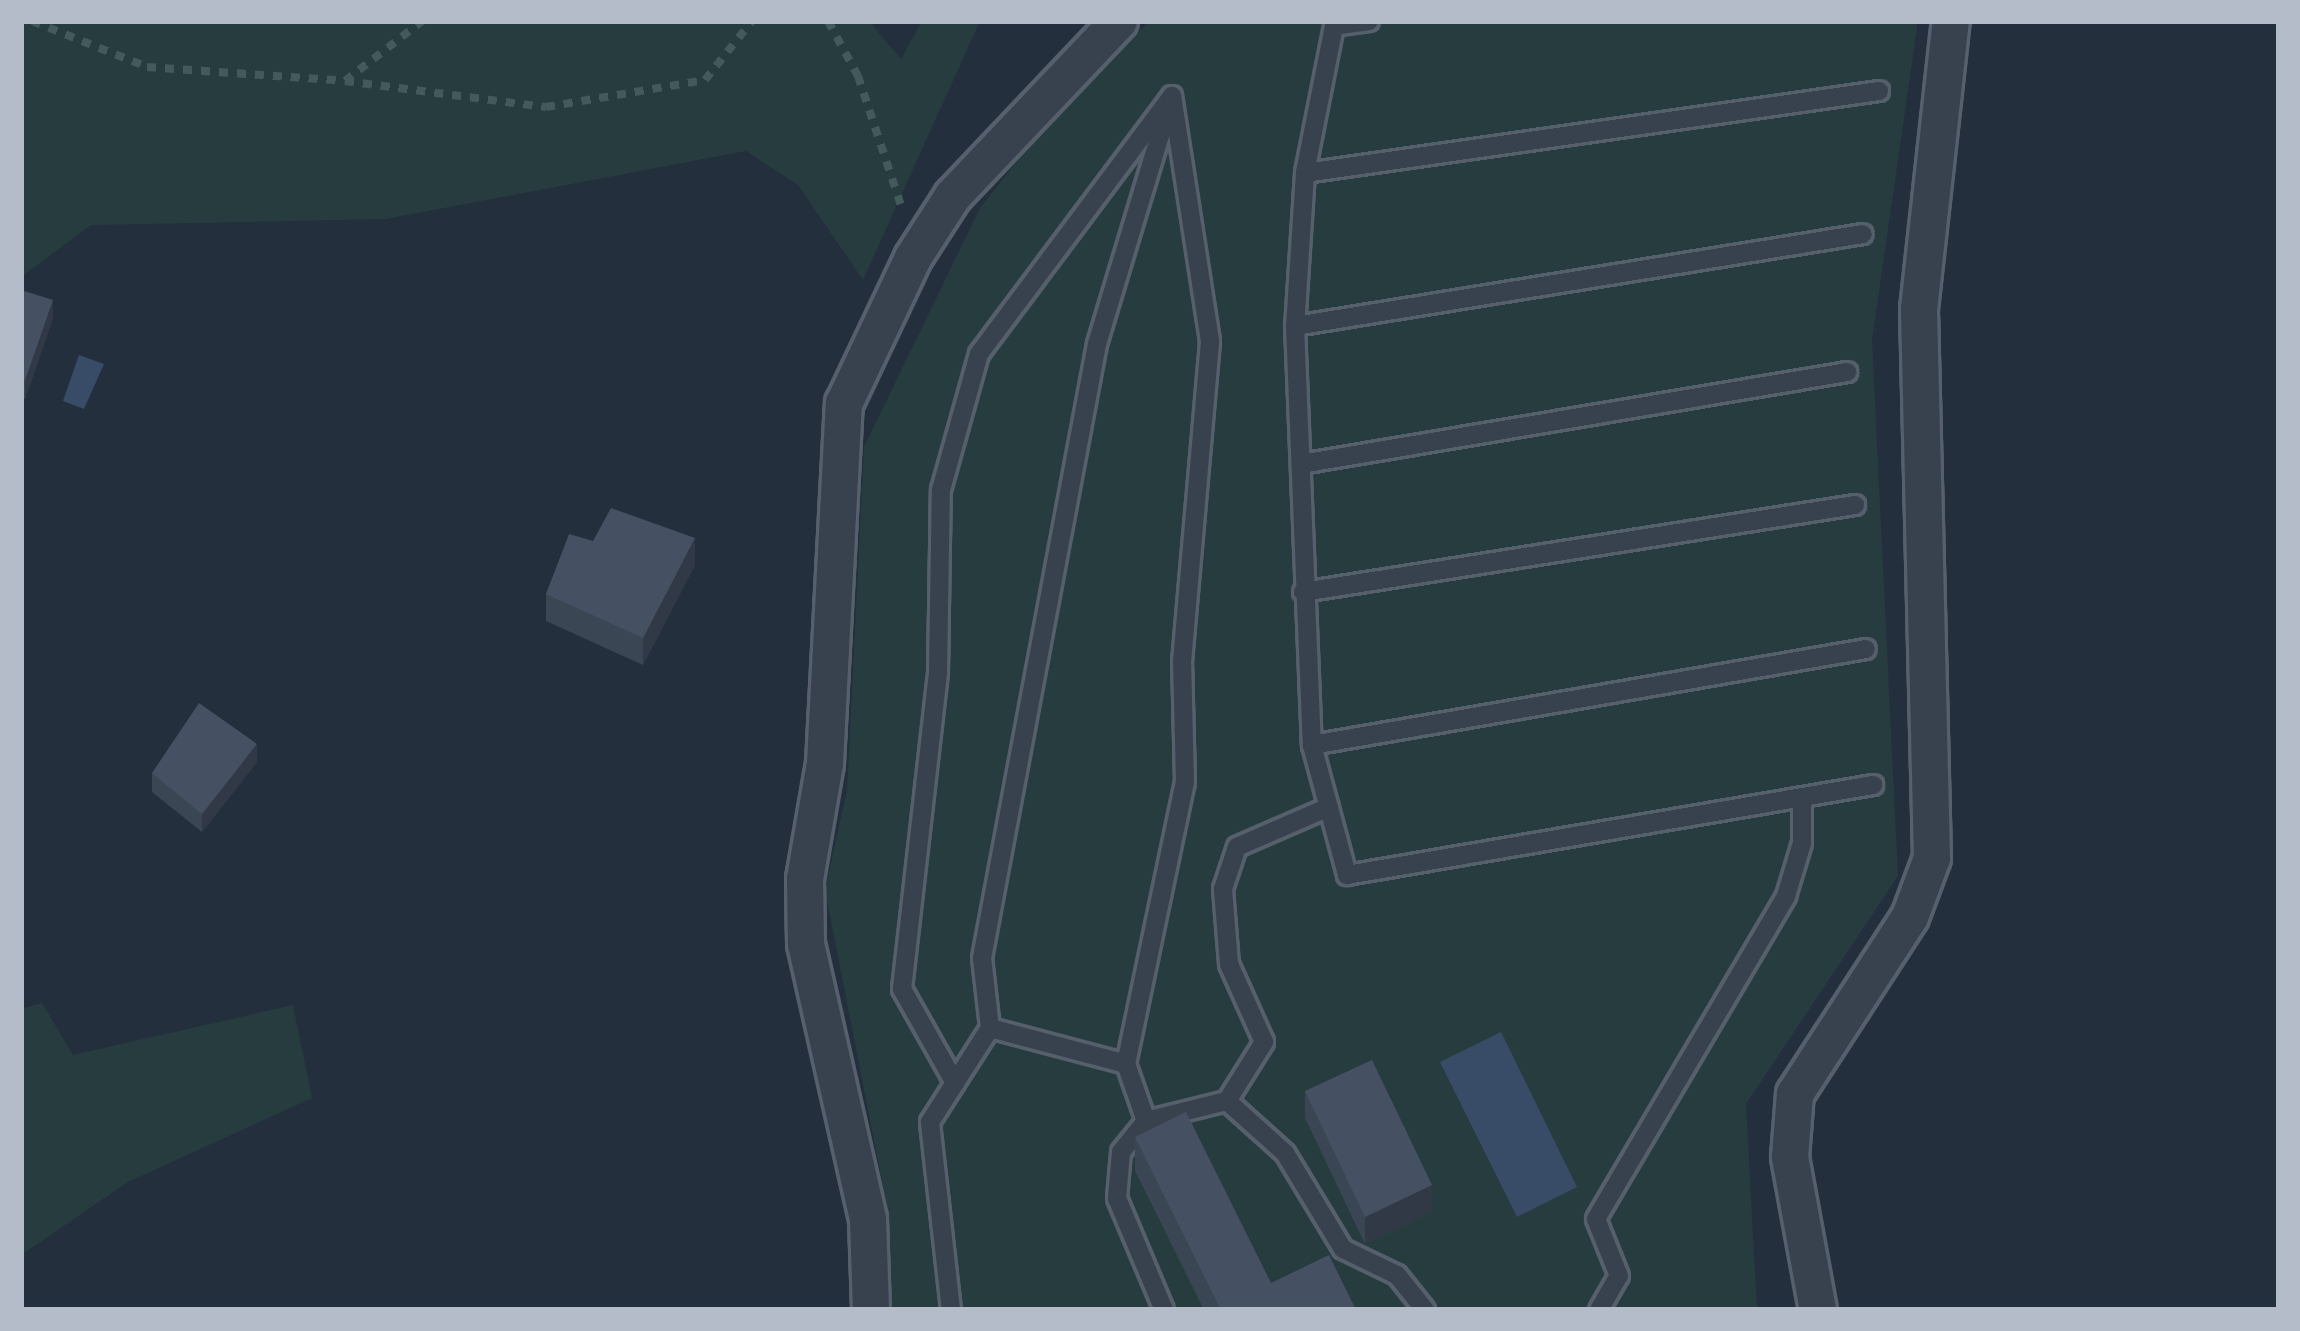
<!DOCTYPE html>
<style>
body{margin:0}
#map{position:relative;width:2300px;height:1331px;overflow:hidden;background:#242f3e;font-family:"Noto Sans",sans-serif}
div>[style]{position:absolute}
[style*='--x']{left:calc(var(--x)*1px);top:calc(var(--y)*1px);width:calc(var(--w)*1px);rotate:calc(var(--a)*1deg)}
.green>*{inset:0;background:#263c3f}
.water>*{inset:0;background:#394c67}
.path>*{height:8px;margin-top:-4px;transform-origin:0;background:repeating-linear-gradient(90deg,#44595c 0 9px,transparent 0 18px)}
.roads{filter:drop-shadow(3px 0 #565f6c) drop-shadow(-3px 0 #565f6c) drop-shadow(0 3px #565f6c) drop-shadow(0 -3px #565f6c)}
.lane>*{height:18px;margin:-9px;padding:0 9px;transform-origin:9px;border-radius:9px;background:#38414e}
.street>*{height:36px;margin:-18px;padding:0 18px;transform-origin:18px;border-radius:18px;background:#38414e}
.wall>*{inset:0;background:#3b4654}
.shaded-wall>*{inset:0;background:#303945}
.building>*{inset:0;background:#455162}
span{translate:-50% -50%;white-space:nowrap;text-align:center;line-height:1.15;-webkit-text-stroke:9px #1d2633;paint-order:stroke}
.frame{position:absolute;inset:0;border:24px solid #b4bcc9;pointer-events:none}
</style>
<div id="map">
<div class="green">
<div style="clip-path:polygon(21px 21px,869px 21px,901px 59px,922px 21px,979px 23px,863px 280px,798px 185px,746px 151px,386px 219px,91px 225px,21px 277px)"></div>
<div style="clip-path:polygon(1150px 21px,1918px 21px,1872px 340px,1898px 876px,1746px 1104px,1757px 1310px,892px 1310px,888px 1212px,825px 890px,847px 790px,864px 447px,980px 208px,1060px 107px)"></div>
<div style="clip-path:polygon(42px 1003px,73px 1055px,293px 1005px,312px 1098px,128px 1182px,21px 1255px,21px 1009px)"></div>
</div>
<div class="water">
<div style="clip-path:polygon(79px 355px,104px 364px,84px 409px,63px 401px)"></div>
<div style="clip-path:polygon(1501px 1032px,1577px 1187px,1517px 1217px,1440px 1062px)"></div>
</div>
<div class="path">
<div style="--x:32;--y:21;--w:124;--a:21.8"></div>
<div style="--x:147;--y:67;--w:198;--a:4"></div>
<div style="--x:345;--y:81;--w:98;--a:-37.9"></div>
<div style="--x:828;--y:21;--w:63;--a:61.4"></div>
<div style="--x:858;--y:76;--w:139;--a:71.6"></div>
<div style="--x:345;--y:81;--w:203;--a:7.4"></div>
<div style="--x:546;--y:107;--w:161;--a:-9.6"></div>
<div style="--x:705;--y:80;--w:75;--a:-51.5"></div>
</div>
<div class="roads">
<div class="lane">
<div style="--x:1369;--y:21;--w:35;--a:172"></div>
<div style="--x:1334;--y:26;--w:150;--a:101.2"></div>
<div style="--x:1305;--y:173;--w:153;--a:93.7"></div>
<div style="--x:1295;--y:326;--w:419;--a:87.7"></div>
<div style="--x:1312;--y:745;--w:135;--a:74.9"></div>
<div style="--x:1347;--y:875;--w:534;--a:-9.71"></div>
<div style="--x:1305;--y:173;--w:580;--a:-8.13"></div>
<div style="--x:1295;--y:326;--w:575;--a:-9.2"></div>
<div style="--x:1301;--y:464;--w:554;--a:-9.56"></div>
<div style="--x:1303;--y:592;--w:559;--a:-8.96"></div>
<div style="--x:1312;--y:745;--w:562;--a:-9.83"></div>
<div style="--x:990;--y:1028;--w:70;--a:-96.5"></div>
<div style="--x:982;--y:958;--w:625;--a:-79.39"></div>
<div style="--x:1097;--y:344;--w:242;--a:-73.2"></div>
<div style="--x:955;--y:1083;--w:108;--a:-119.4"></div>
<div style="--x:902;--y:989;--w:319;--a:-83.5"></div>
<div style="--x:938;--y:672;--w:182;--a:-89.1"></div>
<div style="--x:941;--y:490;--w:141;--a:-74.4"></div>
<div style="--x:979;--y:354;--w:322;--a:-53.2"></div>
<div style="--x:1227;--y:1101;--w:70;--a:-57.9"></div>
<div style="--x:1264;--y:1042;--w:85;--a:-114.2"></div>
<div style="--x:1229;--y:964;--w:75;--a:-94.6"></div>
<div style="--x:1223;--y:889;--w:44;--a:-71.6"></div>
<div style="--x:1237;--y:847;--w:100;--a:-23.5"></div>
<div style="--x:1146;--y:1121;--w:60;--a:-109.3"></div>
<div style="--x:1126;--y:1064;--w:288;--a:-78.2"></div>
<div style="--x:1185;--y:782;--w:120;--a:-91.4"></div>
<div style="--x:1182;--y:662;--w:322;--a:-85"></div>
<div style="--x:1210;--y:341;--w:248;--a:-98.8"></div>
<div style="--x:951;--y:1310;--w:189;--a:-96.4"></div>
<div style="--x:930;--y:1122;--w:112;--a:-57.4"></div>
<div style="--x:990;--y:1028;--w:141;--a:14.8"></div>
<div style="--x:1164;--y:1310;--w:121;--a:-112.8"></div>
<div style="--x:1117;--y:1198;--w:46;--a:-85"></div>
<div style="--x:1121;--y:1152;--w:40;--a:-51"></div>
<div style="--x:1146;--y:1121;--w:83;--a:-13.9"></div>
<div style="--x:1227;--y:1101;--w:78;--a:41.9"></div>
<div style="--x:1285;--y:1153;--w:112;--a:58.9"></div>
<div style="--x:1343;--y:1249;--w:60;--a:25.7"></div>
<div style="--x:1397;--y:1275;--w:45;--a:51.3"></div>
<div style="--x:1599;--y:1310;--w:39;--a:-60"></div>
<div style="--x:1619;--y:1276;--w:61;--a:-112"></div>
<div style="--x:1596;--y:1219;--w:375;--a:-59.5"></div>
<div style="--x:1786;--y:896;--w:55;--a:-73.2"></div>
<div style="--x:1802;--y:843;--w:46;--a:-90"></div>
</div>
<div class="street">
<div style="--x:871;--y:1310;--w:91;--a:-91.9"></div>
<div style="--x:868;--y:1219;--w:282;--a:-102.7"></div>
<div style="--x:806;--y:944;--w:65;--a:-90.9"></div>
<div style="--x:805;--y:879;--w:118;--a:-80.2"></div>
<div style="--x:825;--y:763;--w:360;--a:-87"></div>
<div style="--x:844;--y:404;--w:161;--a:-64.7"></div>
<div style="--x:913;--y:258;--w:74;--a:-57.2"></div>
<div style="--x:953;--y:196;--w:241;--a:-46.5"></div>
<div style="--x:1818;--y:1310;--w:156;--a:-100.4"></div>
<div style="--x:1790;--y:1157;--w:63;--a:-85.5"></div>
<div style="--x:1795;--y:1094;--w:211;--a:-57"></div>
<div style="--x:1910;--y:917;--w:63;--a:-69.6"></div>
<div style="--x:1932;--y:858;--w:549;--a:-91.36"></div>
<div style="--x:1919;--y:309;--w:290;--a:-83.7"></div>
</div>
</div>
<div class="wall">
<div style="clip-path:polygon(21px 290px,53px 318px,25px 399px,21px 397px)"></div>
<div style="clip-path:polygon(593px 541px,695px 565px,643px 665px,546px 621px,546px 594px)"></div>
<div style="clip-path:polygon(257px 762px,202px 832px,152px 792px,152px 773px)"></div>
<div style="clip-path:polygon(1305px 1091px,1432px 1212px,1365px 1244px,1305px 1118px)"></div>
<div style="clip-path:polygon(1135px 1137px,1271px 1283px,1356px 1310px,1204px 1310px,1135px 1171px)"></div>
</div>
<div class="shaded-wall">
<div style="clip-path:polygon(53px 300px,53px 318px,25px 399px,25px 380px)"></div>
<div style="clip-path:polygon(695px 538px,695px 565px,643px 665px,643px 638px)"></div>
<div style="clip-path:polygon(257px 744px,257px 762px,202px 832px,202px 814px)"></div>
<div style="clip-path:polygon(1432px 1185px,1432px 1212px,1365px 1244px,1365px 1217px)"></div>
</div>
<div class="building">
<div style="clip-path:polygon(21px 290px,53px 300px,25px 380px,21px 379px)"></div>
<div style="clip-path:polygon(611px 508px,695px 538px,643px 638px,546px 594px,569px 534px,593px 541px)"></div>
<div style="clip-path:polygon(199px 703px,257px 744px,202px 814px,152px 773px)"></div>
<div style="clip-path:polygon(1372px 1060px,1432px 1185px,1365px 1217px,1305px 1091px)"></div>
<div style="clip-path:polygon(1186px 1112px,1271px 1283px,1329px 1255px,1356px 1310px,1221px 1310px,1135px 1137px)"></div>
</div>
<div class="frame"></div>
</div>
